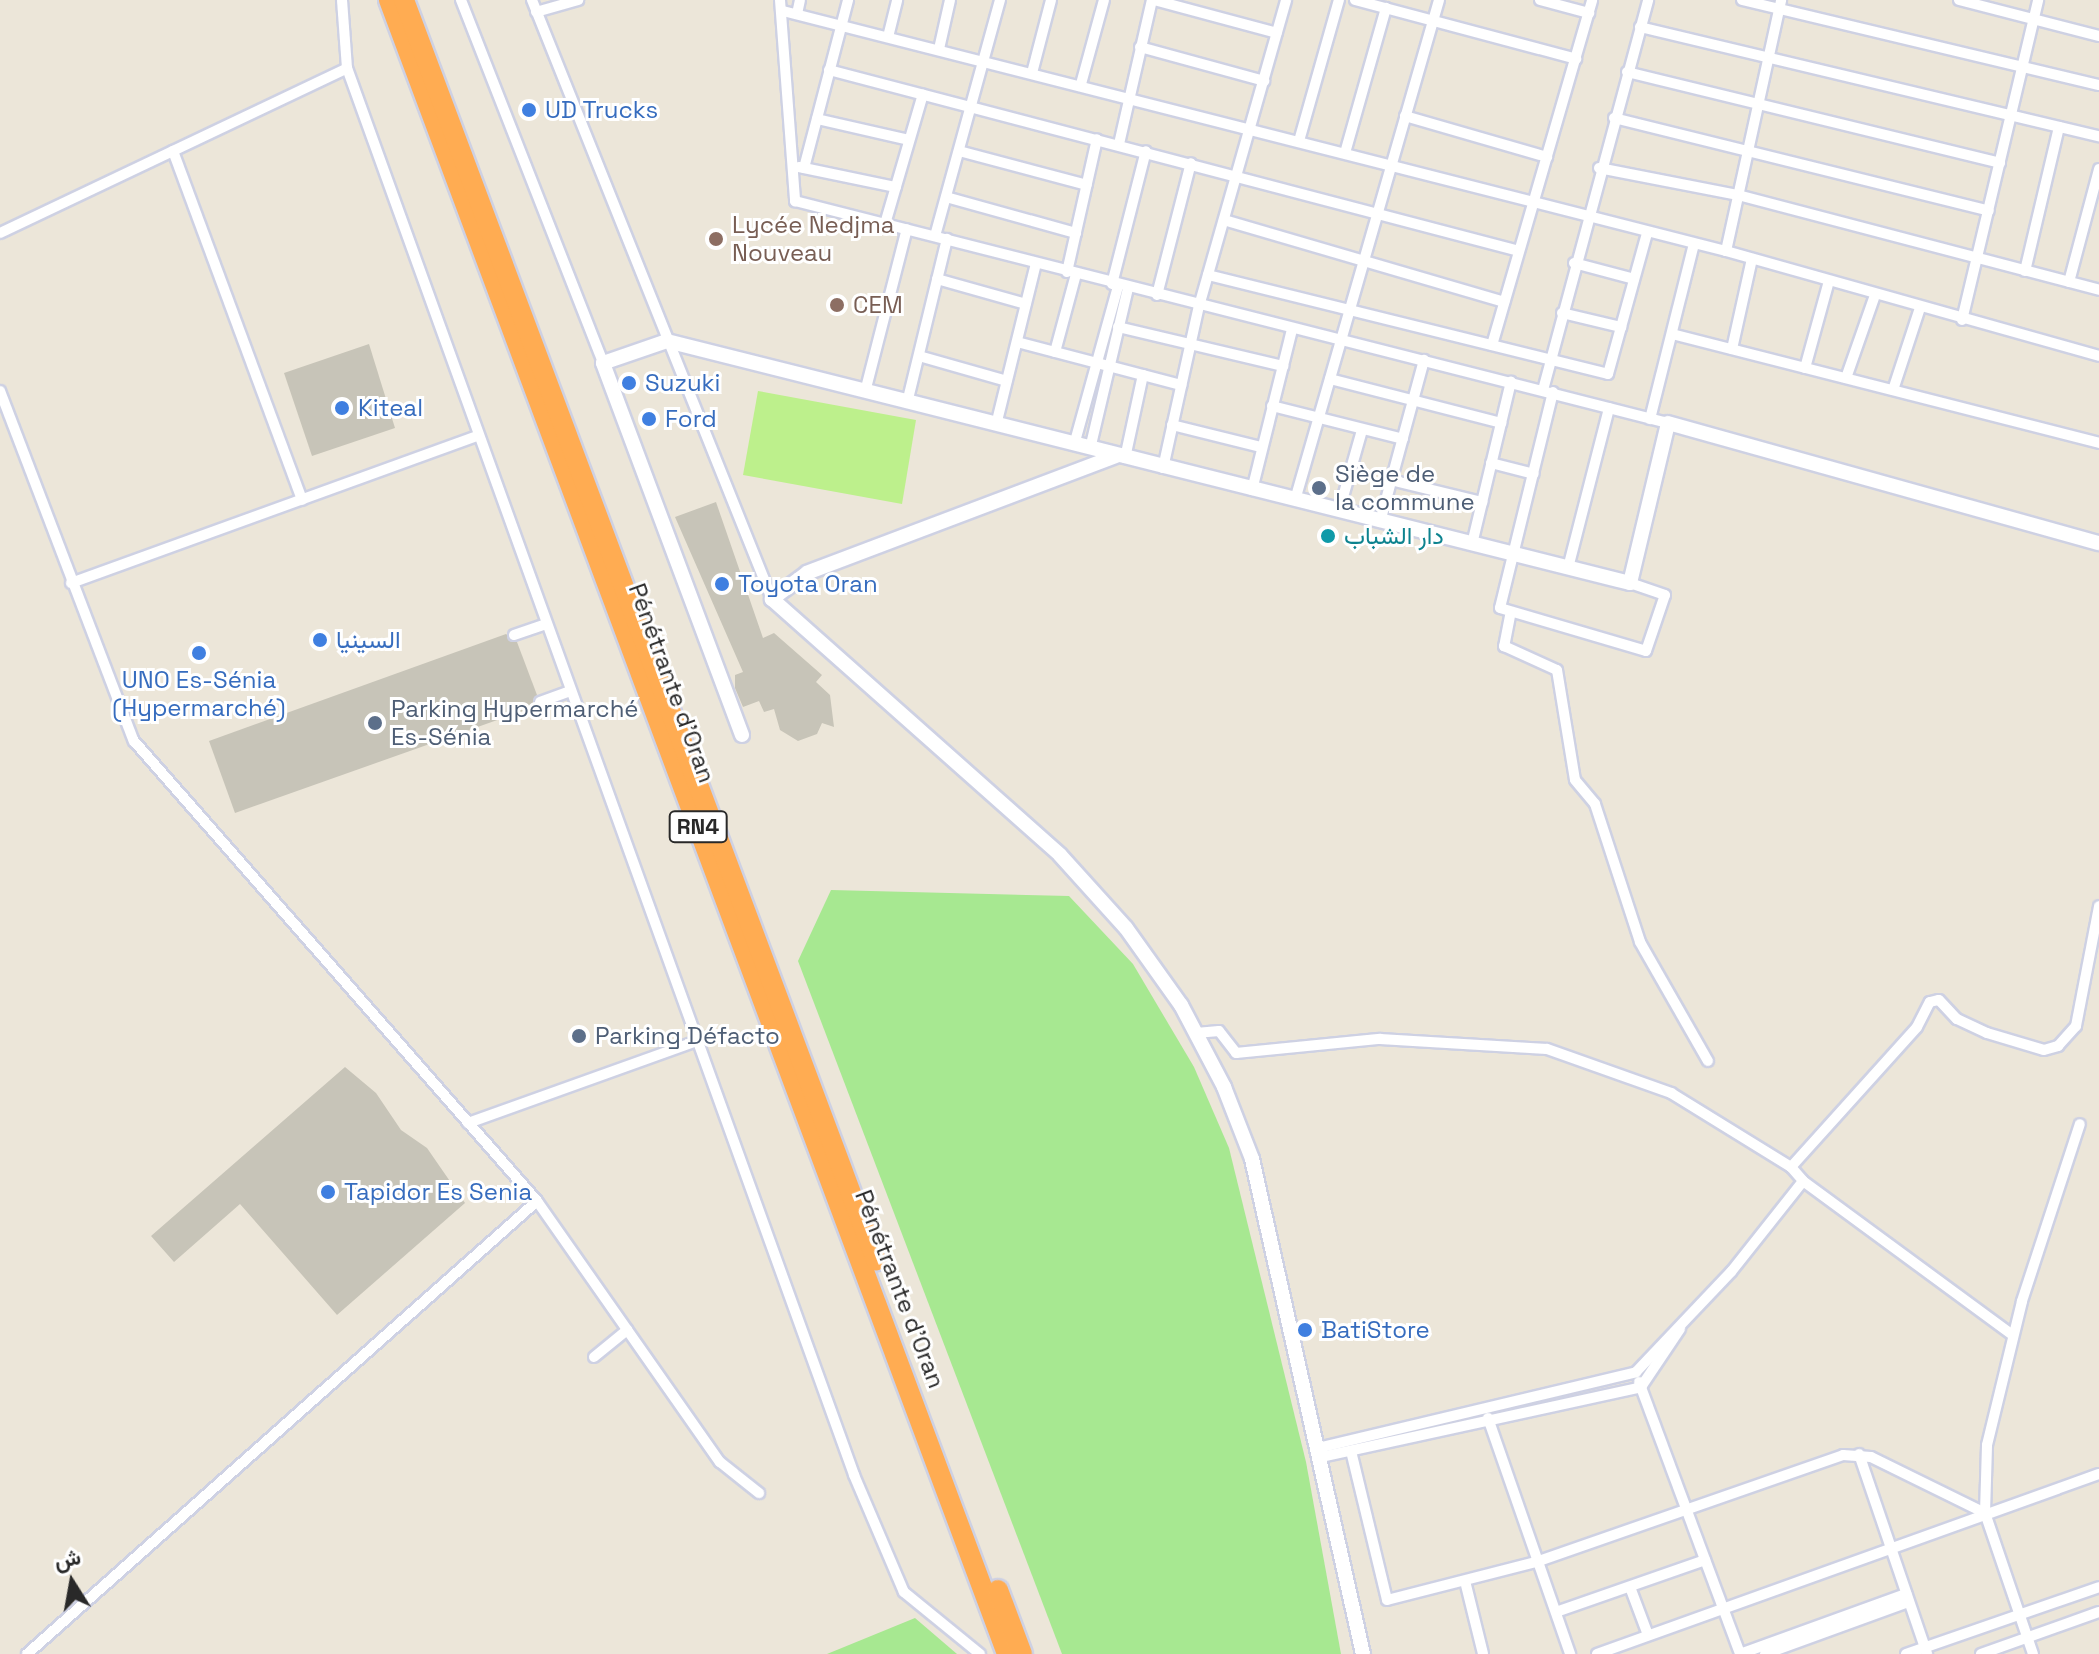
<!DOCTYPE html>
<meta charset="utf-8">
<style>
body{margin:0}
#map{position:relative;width:2099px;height:1654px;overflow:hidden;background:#ece6d9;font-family:"Space Grotesk",Vazirmatn,sans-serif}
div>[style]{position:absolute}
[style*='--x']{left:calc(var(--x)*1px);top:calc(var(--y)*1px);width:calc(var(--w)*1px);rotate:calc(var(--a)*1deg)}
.green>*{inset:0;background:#a7e891}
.pitch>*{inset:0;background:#bdf08c}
.building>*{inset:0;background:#c7c4b8}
.roads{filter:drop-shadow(2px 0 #ced1e3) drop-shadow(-2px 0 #ced1e3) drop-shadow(0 2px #ced1e3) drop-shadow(0 -2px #ced1e3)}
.street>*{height:10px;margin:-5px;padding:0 5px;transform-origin:5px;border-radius:5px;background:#fff}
.secondary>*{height:14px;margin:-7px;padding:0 7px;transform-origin:7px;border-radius:7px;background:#fff}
.highway>*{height:20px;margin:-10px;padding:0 10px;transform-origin:10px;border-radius:10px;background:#ffac52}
.dots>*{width:22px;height:22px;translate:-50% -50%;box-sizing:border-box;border:4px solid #fff;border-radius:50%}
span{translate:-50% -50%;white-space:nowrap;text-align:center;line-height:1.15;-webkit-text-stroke:6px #fff;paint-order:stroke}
.shield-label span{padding:2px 6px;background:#fff;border:2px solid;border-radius:6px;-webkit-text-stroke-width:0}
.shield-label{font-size:22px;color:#292929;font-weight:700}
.shop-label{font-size:24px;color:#366cbe}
.left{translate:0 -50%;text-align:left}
.education-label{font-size:24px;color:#785e54}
.service-label{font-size:24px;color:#4e5e75}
.culture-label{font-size:24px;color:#0d838f}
.street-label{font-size:24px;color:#292929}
.north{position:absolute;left:32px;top:1542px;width:80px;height:80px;-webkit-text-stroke:6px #fff;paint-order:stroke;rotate:349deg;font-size:22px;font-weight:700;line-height:32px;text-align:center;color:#292929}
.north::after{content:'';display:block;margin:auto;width:28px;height:36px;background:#292929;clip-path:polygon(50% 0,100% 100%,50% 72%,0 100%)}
</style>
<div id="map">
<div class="green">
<div style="clip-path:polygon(831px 890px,1069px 896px,1133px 964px,1194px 1067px,1229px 1148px,1306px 1462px,1341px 1654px,1062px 1654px,798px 961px)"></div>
<div style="clip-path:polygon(915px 1618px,957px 1654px,827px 1654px)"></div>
</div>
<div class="pitch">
<div style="clip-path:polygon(758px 391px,916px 420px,902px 504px,743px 475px)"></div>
</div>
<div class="building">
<div style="clip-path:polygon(369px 344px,395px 428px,312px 456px,284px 373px)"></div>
<div style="clip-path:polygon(716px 502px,763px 638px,774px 633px,822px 675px,816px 682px,830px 695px,834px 727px,822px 723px,817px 734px,798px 741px,780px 730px,774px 709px,764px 712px,759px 701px,743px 707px,735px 688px,735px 675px,743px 672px,675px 517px)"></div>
<div style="clip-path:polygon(506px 634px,517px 642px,537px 695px,534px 707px,235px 813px,209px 741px)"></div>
<div style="clip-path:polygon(345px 1067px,376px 1093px,401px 1130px,427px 1148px,465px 1203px,337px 1315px,240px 1204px,174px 1262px,151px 1236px)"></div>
</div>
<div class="roads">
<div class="street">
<div style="--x:342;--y:0;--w:68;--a:85.8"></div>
<div style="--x:347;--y:68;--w:1496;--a:70.18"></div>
<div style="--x:854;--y:1475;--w:127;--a:66.9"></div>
<div style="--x:904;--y:1592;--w:98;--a:39.2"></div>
<div style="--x:461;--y:0;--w:390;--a:68.6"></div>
<div style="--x:532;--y:0;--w:645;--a:68.17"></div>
<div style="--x:780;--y:0;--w:202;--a:85.7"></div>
<div style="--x:795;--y:201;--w:901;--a:14.27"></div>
<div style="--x:1154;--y:0;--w:127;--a:15"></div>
<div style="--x:1355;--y:0;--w:229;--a:14.9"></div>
<div style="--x:1540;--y:0;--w:51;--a:14.9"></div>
<div style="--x:1742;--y:0;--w:367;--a:13.4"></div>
<div style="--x:1959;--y:0;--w:145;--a:14.4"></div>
<div style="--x:783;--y:11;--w:973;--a:14.28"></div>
<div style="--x:1726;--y:251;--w:387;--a:15.7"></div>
<div style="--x:536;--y:12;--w:44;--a:-15.9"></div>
<div style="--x:797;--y:14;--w:14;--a:-78"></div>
<div style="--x:1640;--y:27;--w:472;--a:13.4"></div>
<div style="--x:888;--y:37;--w:38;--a:-76"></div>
<div style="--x:1140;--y:47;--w:129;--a:15.3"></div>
<div style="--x:939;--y:49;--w:50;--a:-77.3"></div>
<div style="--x:829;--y:70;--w:713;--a:14.7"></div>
<div style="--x:1627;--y:72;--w:384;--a:13.7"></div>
<div style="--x:1032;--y:73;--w:75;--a:-75.4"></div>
<div style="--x:1081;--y:84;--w:87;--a:-74.7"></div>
<div style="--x:1405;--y:116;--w:148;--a:16.1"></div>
<div style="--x:1614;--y:118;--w:386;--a:13.9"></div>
<div style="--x:817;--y:119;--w:94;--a:12.9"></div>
<div style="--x:1299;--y:141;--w:147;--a:-74.2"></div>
<div style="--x:1119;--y:144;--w:148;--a:-77.1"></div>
<div style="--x:173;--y:151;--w:372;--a:69.7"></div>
<div style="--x:959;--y:151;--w:132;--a:14.9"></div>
<div style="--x:1345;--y:153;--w:151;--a:-74.2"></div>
<div style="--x:799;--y:167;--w:99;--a:11.7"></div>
<div style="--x:804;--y:168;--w:174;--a:-75.3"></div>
<div style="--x:1599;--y:168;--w:142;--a:11"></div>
<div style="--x:1738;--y:195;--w:373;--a:14.7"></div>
<div style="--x:946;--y:197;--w:135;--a:15.5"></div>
<div style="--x:1224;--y:220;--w:292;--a:16.3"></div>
<div style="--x:885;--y:224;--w:135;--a:-73.7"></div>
<div style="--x:0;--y:233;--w:384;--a:-25.4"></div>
<div style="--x:935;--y:236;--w:245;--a:-74.6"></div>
<div style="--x:1726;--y:251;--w:257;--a:-77.6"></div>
<div style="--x:1574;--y:263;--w:62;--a:14.9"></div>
<div style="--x:2025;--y:271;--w:148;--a:-76.7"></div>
<div style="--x:1067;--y:272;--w:136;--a:-77.3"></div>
<div style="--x:1208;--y:275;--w:412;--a:13.9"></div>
<div style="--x:1608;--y:374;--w:49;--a:-74.5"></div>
<div style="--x:937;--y:279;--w:92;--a:15.7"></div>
<div style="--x:2069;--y:282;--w:117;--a:-75.1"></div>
<div style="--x:1112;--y:284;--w:137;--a:-75.7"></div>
<div style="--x:1157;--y:295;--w:136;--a:-75.6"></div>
<div style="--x:1562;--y:313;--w:61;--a:13.3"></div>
<div style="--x:1621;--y:327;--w:98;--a:-74.5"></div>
<div style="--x:1962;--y:320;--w:329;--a:-76.6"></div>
<div style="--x:1118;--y:327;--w:170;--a:13.3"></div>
<div style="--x:1672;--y:334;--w:441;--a:14.3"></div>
<div style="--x:1017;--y:342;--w:170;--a:14.7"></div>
<div style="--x:1492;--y:345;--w:359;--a:-73.8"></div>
<div style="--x:1732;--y:349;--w:92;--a:-77.5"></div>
<div style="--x:1055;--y:352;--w:81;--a:-74.9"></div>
<div style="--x:919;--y:356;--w:91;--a:15.9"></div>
<div style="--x:1805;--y:368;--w:90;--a:-74.6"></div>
<div style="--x:1846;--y:378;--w:88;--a:-70.7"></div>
<div style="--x:1330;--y:379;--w:177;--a:14.4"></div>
<div style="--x:1543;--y:390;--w:404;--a:-74.9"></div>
<div style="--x:1893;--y:390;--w:86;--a:-71.8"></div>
<div style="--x:0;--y:391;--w:375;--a:69.1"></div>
<div style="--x:134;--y:741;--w:612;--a:48.78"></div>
<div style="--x:537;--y:1201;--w:319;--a:55"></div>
<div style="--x:720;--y:1462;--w:50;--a:38.5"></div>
<div style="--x:865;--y:392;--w:168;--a:-75.6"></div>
<div style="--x:1553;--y:392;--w:222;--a:103.8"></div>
<div style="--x:1500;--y:608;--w:152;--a:16.4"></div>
<div style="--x:1646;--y:651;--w:59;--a:-71.3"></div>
<div style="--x:1665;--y:595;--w:37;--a:-161"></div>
<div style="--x:907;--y:403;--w:169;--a:-76.3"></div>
<div style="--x:1272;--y:406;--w:135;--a:14.1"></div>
<div style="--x:1650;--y:419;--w:180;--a:-75.9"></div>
<div style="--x:996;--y:425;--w:167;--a:-76.1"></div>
<div style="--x:1172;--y:425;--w:92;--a:13.9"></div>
<div style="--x:1074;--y:445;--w:165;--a:-74.5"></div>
<div style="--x:1090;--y:449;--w:165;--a:-76.7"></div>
<div style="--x:1125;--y:458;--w:85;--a:-77.8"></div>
<div style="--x:1491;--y:463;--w:44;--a:14.3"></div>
<div style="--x:1163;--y:468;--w:166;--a:-77.5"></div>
<div style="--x:1199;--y:306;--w:318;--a:-74.1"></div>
<div style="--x:1391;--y:480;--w:94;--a:13.6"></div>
<div style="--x:1252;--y:490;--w:166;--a:-76"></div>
<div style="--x:1295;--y:500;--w:520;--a:-73.93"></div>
<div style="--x:1339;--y:511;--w:84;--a:-74.1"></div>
<div style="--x:1380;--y:522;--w:168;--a:-74.8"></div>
<div style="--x:1472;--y:544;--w:167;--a:-76.5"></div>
<div style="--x:1568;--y:568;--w:165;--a:-75.6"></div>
<div style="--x:71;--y:583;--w:433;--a:-19.9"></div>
<div style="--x:1510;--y:616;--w:31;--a:101"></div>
<div style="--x:1504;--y:646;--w:58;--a:24.4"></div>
<div style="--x:1557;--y:670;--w:111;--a:80.7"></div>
<div style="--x:1575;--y:780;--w:31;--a:50"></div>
<div style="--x:1595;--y:804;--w:145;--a:71.9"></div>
<div style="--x:1640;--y:942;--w:137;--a:60.3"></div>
<div style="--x:514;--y:635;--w:34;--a:-19"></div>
<div style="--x:540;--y:702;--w:33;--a:-20"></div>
<div style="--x:1196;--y:1033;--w:23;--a:-5"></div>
<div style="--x:1219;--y:1031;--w:28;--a:52"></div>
<div style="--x:1236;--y:1053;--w:145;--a:-5.6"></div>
<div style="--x:1380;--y:1039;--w:167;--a:3.4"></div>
<div style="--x:1547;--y:1049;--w:132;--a:19.5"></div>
<div style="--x:1671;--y:1093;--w:141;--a:31.7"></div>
<div style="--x:1791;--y:1167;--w:18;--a:49"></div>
<div style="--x:468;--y:1123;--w:243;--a:-19.7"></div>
<div style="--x:1791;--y:1167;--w:188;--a:-48"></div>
<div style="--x:1917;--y:1027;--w:28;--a:-63"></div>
<div style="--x:1930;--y:1002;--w:9;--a:-13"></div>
<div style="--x:1939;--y:1000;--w:26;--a:47"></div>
<div style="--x:1957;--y:1019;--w:33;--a:25"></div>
<div style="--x:1987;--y:1033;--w:59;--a:16.6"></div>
<div style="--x:2044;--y:1050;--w:15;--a:-16"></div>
<div style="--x:2058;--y:1046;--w:27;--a:-48"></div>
<div style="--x:2076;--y:1026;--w:122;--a:-79.1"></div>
<div style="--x:594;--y:1357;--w:43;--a:-39.3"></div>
<div style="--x:1639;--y:1382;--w:290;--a:69.6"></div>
<div style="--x:1488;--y:1418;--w:250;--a:70.8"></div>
<div style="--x:1318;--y:1448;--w:327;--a:-13.4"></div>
<div style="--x:1636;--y:1372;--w:138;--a:-46.5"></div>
<div style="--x:1731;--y:1272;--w:116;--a:-51.6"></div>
<div style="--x:1803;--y:1181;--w:260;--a:36.3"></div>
<div style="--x:1351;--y:1451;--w:153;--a:76.4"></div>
<div style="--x:1387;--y:1600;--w:154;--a:-14.3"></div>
<div style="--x:1536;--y:1562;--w:325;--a:-19.2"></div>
<div style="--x:1843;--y:1455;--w:28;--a:4"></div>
<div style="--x:1871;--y:1457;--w:127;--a:26.2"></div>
<div style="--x:1859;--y:1454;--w:211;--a:71.2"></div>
<div style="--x:1321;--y:1457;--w:328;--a:-12.3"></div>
<div style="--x:1641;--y:1387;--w:70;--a:-56.1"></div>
<div style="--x:1465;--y:1581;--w:75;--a:76.1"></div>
<div style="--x:1630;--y:1587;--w:51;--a:69.4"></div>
<div style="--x:1556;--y:1612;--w:158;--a:-19.2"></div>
<div style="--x:27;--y:1654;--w:682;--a:-41.61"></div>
<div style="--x:1597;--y:1654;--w:533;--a:-19.73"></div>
<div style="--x:1740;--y:1654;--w:177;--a:-19.9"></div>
<div style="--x:1765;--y:1654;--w:153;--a:-19.9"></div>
<div style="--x:1906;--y:1654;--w:204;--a:-19.1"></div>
<div style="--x:1981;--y:1654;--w:125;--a:-19.6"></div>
<div style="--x:2033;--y:1654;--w:149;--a:-108.8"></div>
<div style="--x:1985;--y:1513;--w:68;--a:-88.3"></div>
<div style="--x:1987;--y:1445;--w:148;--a:-76.3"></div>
<div style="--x:2022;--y:1301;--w:186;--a:-71.9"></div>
</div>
<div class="secondary">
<div style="--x:1116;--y:456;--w:330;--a:159.3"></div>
<div style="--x:807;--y:573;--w:44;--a:143.4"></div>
<div style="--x:772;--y:599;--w:385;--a:41.6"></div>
<div style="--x:1060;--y:855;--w:98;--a:47.9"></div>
<div style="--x:1126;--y:928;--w:95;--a:54.5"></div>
<div style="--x:1181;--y:1005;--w:93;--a:62.3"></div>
<div style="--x:1224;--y:1087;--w:77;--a:68.7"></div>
<div style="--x:1252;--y:1159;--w:507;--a:77.36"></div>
<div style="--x:742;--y:735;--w:397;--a:-110.5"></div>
<div style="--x:603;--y:363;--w:68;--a:-19"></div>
<div style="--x:667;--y:341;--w:993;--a:14.11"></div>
<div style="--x:1630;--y:583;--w:164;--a:-76.6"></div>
<div style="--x:1668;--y:423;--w:447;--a:15.6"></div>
</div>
<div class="highway">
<div style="--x:389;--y:0;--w:1766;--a:69.51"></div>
<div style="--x:404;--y:0;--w:1346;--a:69.46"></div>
<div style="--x:998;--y:1590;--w:68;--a:69.4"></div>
</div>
</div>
<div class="dots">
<div style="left:529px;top:110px;background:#3f7fe0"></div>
<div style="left:716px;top:239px;background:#8d6e63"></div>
<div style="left:837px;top:305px;background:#8d6e63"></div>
<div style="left:629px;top:383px;background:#3f7fe0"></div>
<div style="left:342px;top:408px;background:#3f7fe0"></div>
<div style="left:649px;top:419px;background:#3f7fe0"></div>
<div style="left:1319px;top:488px;background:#5c6f8a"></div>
<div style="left:1328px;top:536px;background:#0f9aa8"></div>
<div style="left:722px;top:584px;background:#3f7fe0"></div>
<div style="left:320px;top:640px;background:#3f7fe0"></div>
<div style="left:199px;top:653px;background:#3f7fe0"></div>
<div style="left:375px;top:723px;background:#5c6f8a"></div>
<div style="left:579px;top:1036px;background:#5c6f8a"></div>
<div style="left:328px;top:1192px;background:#3f7fe0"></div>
<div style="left:1305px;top:1330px;background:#3f7fe0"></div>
</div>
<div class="shield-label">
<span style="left:698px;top:827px">RN4</span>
</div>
<div class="shop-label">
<span class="left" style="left:545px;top:110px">UD Trucks</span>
<span class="left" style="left:645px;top:383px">Suzuki</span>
<span class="left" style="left:358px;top:408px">Kiteal</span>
<span class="left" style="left:665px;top:419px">Ford</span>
<span class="left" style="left:738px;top:584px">Toyota Oran</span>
<span class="left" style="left:336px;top:640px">السينيا</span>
<span style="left:199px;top:694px">UNO Es-Sénia<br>(Hypermarché)</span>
<span class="left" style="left:344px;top:1192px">Tapidor Es Senia</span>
<span class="left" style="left:1321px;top:1330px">BatiStore</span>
</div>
<div class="education-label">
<span class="left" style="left:732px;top:239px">Lycée Nedjma<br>Nouveau</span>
<span class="left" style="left:853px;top:305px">CEM</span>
</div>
<div class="service-label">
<span class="left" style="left:1335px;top:488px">Siège de<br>la commune</span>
<span class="left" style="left:391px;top:723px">Parking Hypermarché<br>Es-Sénia</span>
<span class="left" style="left:595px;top:1036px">Parking Défacto</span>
</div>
<div class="culture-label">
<span class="left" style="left:1344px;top:536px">دار الشباب</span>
</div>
<div class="street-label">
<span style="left:672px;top:683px;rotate:70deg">Pénétrante d'Oran</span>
<span style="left:900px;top:1289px;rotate:69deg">Pénétrante d'Oran</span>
</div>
<div class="north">ش</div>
</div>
